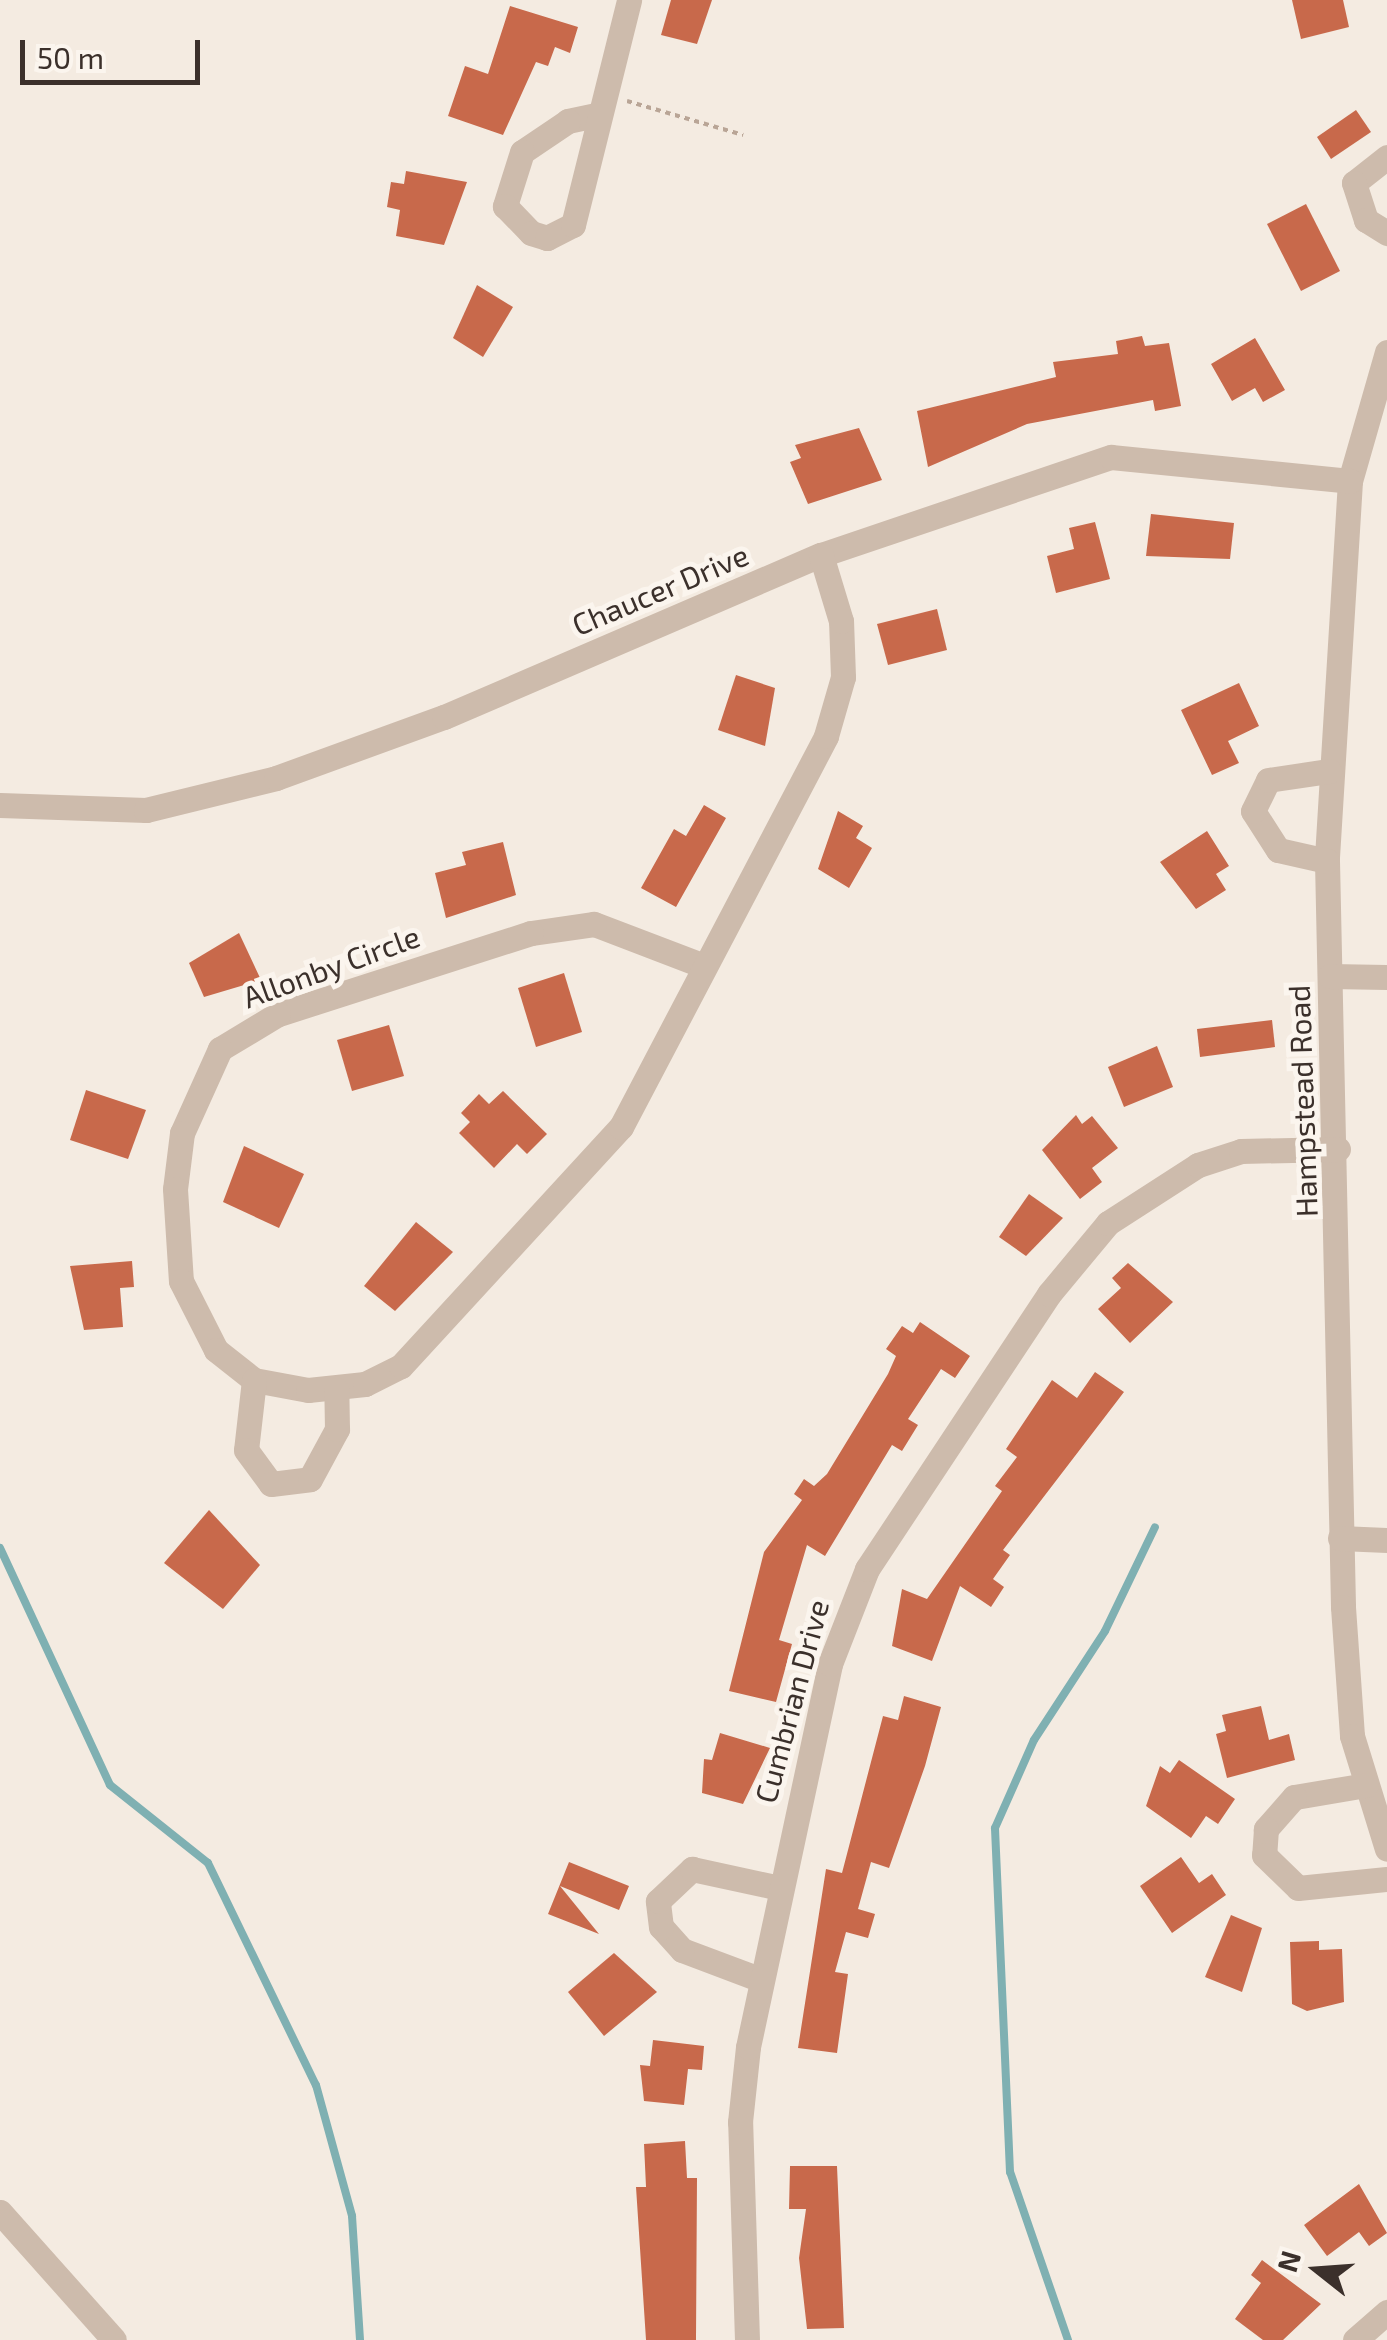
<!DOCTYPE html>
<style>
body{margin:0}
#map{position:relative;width:1387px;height:2340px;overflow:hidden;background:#f4ebe1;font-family:"Exo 2",sans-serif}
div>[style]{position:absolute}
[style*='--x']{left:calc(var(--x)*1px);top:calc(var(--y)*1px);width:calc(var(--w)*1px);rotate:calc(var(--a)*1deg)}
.stream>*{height:8px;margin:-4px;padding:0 4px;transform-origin:4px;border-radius:4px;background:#7fb0b2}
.building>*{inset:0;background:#c8694b}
.path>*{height:4px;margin-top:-2px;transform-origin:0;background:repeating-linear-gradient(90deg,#b9a596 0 5px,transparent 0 10px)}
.minor>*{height:25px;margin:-12.5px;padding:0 12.5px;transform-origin:12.5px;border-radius:12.5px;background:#cdbbac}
span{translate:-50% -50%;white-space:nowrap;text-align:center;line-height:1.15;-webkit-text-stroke:10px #fbf5ee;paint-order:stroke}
.street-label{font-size:30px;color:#3b302b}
.north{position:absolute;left:1267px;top:2220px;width:100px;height:100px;-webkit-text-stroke:8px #fbf5ee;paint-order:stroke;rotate:287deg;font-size:28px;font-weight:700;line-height:40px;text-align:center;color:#3b302b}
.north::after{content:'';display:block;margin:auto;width:35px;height:45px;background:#3b302b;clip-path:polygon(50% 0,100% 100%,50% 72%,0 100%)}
.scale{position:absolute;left:20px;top:40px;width:180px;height:45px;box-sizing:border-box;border:5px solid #3b302b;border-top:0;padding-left:12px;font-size:30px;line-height:35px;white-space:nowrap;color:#3b302b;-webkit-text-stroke:8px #fbf5ee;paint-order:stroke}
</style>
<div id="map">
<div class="stream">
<div style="--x:0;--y:1548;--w:261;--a:65.1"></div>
<div style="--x:110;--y:1785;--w:125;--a:38.5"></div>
<div style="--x:208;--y:1863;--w:247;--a:64.1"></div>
<div style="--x:316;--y:2085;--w:136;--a:74.6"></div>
<div style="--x:352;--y:2216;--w:124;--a:86.3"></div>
<div style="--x:1068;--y:2340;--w:178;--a:-109"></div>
<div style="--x:1010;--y:2172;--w:344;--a:-92.5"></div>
<div style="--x:995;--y:1828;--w:96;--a:-66.1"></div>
<div style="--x:1034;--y:1740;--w:130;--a:-56.9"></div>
<div style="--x:1105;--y:1631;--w:115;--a:-64.3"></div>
</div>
<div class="building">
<div style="clip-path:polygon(671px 0,712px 0,697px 44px,661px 35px)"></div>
<div style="clip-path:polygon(1292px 0,1343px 0,1349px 27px,1301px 39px)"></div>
<div style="clip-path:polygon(510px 6px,578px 27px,570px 53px,555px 47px,548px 66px,536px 62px,503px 135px,448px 116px,465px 66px,488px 74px)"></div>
<div style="clip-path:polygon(1356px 110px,1371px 132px,1331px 159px,1317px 137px)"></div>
<div style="clip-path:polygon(406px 171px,467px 182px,444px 245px,396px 236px,400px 210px,387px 207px,391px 182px,404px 184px)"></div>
<div style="clip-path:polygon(1306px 204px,1340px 271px,1301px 291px,1267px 224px)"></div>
<div style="clip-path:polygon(477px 285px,513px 307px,483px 357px,453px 338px)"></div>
<div style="clip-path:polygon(1142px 336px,1145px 346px,1169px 343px,1181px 406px,1155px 411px,1153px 400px,1027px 424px,928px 467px,917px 411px,1056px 377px,1053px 362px,1118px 354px,1116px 341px)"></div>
<div style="clip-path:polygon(1255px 338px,1285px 390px,1263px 402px,1255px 388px,1232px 401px,1211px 364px)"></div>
<div style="clip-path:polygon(859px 428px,882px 480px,808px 504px,790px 462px,801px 458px,795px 445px)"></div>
<div style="clip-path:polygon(1151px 514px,1234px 523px,1230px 559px,1146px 556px)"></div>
<div style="clip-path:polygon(1095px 522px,1110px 579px,1056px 593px,1047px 556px,1074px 549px,1069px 528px)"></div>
<div style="clip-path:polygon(937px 609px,947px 650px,888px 665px,877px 624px)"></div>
<div style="clip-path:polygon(736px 675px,775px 688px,765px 746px,718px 730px)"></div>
<div style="clip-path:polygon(1239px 683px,1259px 726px,1228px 741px,1239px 763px,1212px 775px,1181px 710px)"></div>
<div style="clip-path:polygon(704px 805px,726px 818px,676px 907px,641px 888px,674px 829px,686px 836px)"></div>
<div style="clip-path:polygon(838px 811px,863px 826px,856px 838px,872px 848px,849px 888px,818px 869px)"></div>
<div style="clip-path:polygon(1207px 831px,1229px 866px,1216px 874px,1226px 890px,1196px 909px,1160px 862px)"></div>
<div style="clip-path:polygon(503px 842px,516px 895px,446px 918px,435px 873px,466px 865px,462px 852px)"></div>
<div style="clip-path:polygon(239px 933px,261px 980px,204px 997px,189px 963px)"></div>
<div style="clip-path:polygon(564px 973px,582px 1032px,536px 1047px,518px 988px)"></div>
<div style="clip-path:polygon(1272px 1020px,1275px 1047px,1200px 1057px,1197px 1029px)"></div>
<div style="clip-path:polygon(389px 1025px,404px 1076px,352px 1091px,337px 1040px)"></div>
<div style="clip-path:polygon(1157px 1046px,1173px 1087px,1124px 1107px,1108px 1067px)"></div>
<div style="clip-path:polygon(86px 1090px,146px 1110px,128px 1159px,70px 1140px)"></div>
<div style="clip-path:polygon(503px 1091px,547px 1134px,527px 1154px,517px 1144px,494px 1168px,459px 1133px,470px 1122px,461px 1113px,479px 1094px,489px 1104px)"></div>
<div style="clip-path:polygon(1076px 1115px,1082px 1124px,1092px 1116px,1118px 1148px,1092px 1168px,1102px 1182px,1080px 1199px,1042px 1150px)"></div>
<div style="clip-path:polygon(244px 1146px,304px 1174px,279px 1228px,223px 1202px)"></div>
<div style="clip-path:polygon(1029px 1194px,1063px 1218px,1026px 1256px,999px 1237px)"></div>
<div style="clip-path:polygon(416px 1222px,453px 1252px,395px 1311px,364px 1286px)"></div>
<div style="clip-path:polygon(132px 1261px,134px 1287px,120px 1288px,123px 1327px,84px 1330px,70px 1266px)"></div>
<div style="clip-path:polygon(1128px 1263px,1173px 1302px,1130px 1343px,1098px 1309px,1121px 1288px,1112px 1278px)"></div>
<div style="clip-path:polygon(920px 1322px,970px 1356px,955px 1378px,941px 1369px,908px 1419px,918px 1425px,902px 1451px,892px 1445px,825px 1556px,807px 1545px,779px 1640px,792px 1644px,776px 1702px,729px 1691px,764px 1552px,802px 1500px,794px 1494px,804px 1479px,814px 1486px,827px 1474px,888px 1374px,896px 1356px,886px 1349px,902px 1326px,913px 1333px)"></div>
<div style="clip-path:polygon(1095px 1372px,1124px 1392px,1003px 1550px,1010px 1555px,993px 1579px,1004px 1587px,991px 1607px,960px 1586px,932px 1661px,892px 1646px,902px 1589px,927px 1599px,1002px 1491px,995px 1486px,1017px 1457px,1006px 1449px,1052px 1380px,1077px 1398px)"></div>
<div style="clip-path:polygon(209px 1510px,260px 1565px,223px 1609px,164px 1563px)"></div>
<div style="clip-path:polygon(904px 1696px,941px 1707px,925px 1766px,889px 1868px,871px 1862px,858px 1909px,875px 1914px,868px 1938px,846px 1932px,835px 1972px,848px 1974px,837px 2053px,798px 2048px,826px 1869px,842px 1873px,883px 1716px,898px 1720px)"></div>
<div style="clip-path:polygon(1261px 1706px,1269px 1740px,1289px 1734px,1295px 1760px,1227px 1778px,1216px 1734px,1226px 1731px,1222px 1715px)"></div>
<div style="clip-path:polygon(720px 1733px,770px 1748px,743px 1804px,702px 1793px,704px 1759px,712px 1760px)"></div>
<div style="clip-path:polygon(1179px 1760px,1235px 1799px,1218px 1824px,1206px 1816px,1191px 1838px,1146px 1806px,1160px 1766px,1170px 1773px)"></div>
<div style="clip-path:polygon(1181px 1857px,1199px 1883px,1212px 1874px,1226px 1895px,1172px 1933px,1140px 1886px)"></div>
<div style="clip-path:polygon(569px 1862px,629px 1886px,619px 1910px,560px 1886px,599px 1934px,548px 1914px)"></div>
<div style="clip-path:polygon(1231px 1915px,1262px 1928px,1242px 1992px,1205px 1977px)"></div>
<div style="clip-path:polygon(1319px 1941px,1319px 1950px,1342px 1949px,1344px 2002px,1307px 2011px,1292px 2004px,1290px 1942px)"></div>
<div style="clip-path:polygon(614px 1953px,657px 1992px,604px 2036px,568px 1992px)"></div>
<div style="clip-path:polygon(653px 2040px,704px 2046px,702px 2070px,688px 2069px,684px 2105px,644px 2101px,640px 2065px,650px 2066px)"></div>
<div style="clip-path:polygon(685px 2141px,687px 2178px,697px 2178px,696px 2340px,646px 2340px,636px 2187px,646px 2187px,644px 2144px)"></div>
<div style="clip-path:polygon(790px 2166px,837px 2166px,844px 2328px,807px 2329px,799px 2258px,806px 2209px,789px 2209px)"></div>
<div style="clip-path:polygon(1359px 2184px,1387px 2233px,1369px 2246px,1359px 2232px,1327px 2256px,1304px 2225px)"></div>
<div style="clip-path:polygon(1262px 2260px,1321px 2304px,1283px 2340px,1263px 2340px,1235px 2319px,1261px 2283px,1251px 2275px)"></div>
</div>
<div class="path">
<div style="--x:627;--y:101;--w:121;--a:16.3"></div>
</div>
<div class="minor">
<div style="--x:596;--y:115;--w:29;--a:168"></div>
<div style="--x:568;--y:121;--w:55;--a:146"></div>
<div style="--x:522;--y:152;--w:57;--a:107.5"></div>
<div style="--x:505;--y:206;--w:37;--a:46"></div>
<div style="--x:531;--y:233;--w:17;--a:17"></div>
<div style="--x:547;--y:238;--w:29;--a:-27"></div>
<div style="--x:573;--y:225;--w:232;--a:-76"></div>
<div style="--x:1387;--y:157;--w:42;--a:141.8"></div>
<div style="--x:1354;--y:183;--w:39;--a:72"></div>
<div style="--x:1366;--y:220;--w:25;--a:32"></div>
<div style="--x:1387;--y:352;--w:134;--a:106"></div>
<div style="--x:1350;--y:481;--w:381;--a:93.5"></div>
<div style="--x:1327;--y:861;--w:746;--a:88.77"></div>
<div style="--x:1343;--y:1607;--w:129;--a:86"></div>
<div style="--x:1352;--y:1736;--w:118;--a:72.8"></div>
<div style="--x:0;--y:805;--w:146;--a:2"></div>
<div style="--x:146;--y:810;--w:134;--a:-13.8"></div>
<div style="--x:276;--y:778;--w:179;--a:-20"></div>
<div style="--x:444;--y:717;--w:410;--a:-23.3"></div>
<div style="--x:821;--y:555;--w:306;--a:-18.7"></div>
<div style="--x:1111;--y:457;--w:240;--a:5.7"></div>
<div style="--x:1327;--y:861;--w:50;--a:-167.3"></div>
<div style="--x:1278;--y:850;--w:46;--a:-122.7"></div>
<div style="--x:1253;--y:811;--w:34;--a:-64"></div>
<div style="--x:1268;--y:780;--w:62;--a:-8.4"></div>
<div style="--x:704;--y:966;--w:118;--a:-159.1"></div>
<div style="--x:594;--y:924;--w:64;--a:171.9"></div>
<div style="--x:531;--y:933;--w:266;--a:162.2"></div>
<div style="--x:278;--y:1014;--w:68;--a:148.9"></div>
<div style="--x:220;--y:1049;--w:92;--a:114.3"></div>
<div style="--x:182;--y:1133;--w:56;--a:97.1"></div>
<div style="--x:175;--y:1189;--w:92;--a:86.3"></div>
<div style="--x:181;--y:1281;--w:77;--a:63.1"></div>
<div style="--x:216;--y:1350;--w:48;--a:38.3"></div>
<div style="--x:254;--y:1380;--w:55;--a:10.5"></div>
<div style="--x:308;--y:1390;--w:57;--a:-6"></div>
<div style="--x:365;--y:1384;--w:40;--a:-26.6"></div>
<div style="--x:401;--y:1366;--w:325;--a:-47.4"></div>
<div style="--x:621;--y:1127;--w:441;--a:-62.3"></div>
<div style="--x:826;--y:736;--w:61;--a:-73.9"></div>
<div style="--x:843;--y:677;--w:56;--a:-92"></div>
<div style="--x:841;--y:621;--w:69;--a:-106.9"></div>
<div style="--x:1330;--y:976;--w:57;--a:1"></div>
<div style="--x:254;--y:1380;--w:70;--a:96.5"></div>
<div style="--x:246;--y:1450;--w:42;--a:53.7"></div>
<div style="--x:271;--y:1484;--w:39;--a:-7"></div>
<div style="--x:310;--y:1479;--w:57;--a:-61.6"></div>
<div style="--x:337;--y:1429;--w:39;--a:-91"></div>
<div style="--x:1340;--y:1538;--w:47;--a:2.4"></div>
<div style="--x:1366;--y:1785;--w:73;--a:170.5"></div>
<div style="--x:1294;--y:1797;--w:43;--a:131.2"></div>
<div style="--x:1266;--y:1829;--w:26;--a:94"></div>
<div style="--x:1264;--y:1855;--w:47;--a:44.1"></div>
<div style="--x:1298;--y:1888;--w:89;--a:-5.8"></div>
<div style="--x:759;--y:1979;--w:82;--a:-159.4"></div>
<div style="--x:682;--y:1950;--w:31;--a:-132"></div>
<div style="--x:661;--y:1927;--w:26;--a:-97"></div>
<div style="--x:658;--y:1901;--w:47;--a:-43.3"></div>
<div style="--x:692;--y:1869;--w:85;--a:12.2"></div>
<div style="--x:0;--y:2212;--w:171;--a:48.3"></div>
<div style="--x:747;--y:2340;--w:218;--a:-91.8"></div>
<div style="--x:740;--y:2122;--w:75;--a:-83.9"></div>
<div style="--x:748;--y:2047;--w:392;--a:-77.9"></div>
<div style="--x:830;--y:1664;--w:102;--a:-68.7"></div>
<div style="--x:867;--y:1569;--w:330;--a:-56.5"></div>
<div style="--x:1049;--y:1294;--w:92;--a:-50.3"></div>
<div style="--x:1108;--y:1223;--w:107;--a:-32.8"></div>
<div style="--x:1198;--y:1165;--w:45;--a:-18"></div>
<div style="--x:1241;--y:1151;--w:97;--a:-1.2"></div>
<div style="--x:1355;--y:2340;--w:43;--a:-41.2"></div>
</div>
<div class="street-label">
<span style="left:660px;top:589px;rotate:-23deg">Chaucer Drive</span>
<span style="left:331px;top:966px;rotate:-20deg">Allonby Circle</span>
<span style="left:1302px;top:1101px;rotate:-92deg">Hampstead Road</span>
<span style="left:791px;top:1701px;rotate:-75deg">Cumbrian Drive</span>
</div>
<div class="north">N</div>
<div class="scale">50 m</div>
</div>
